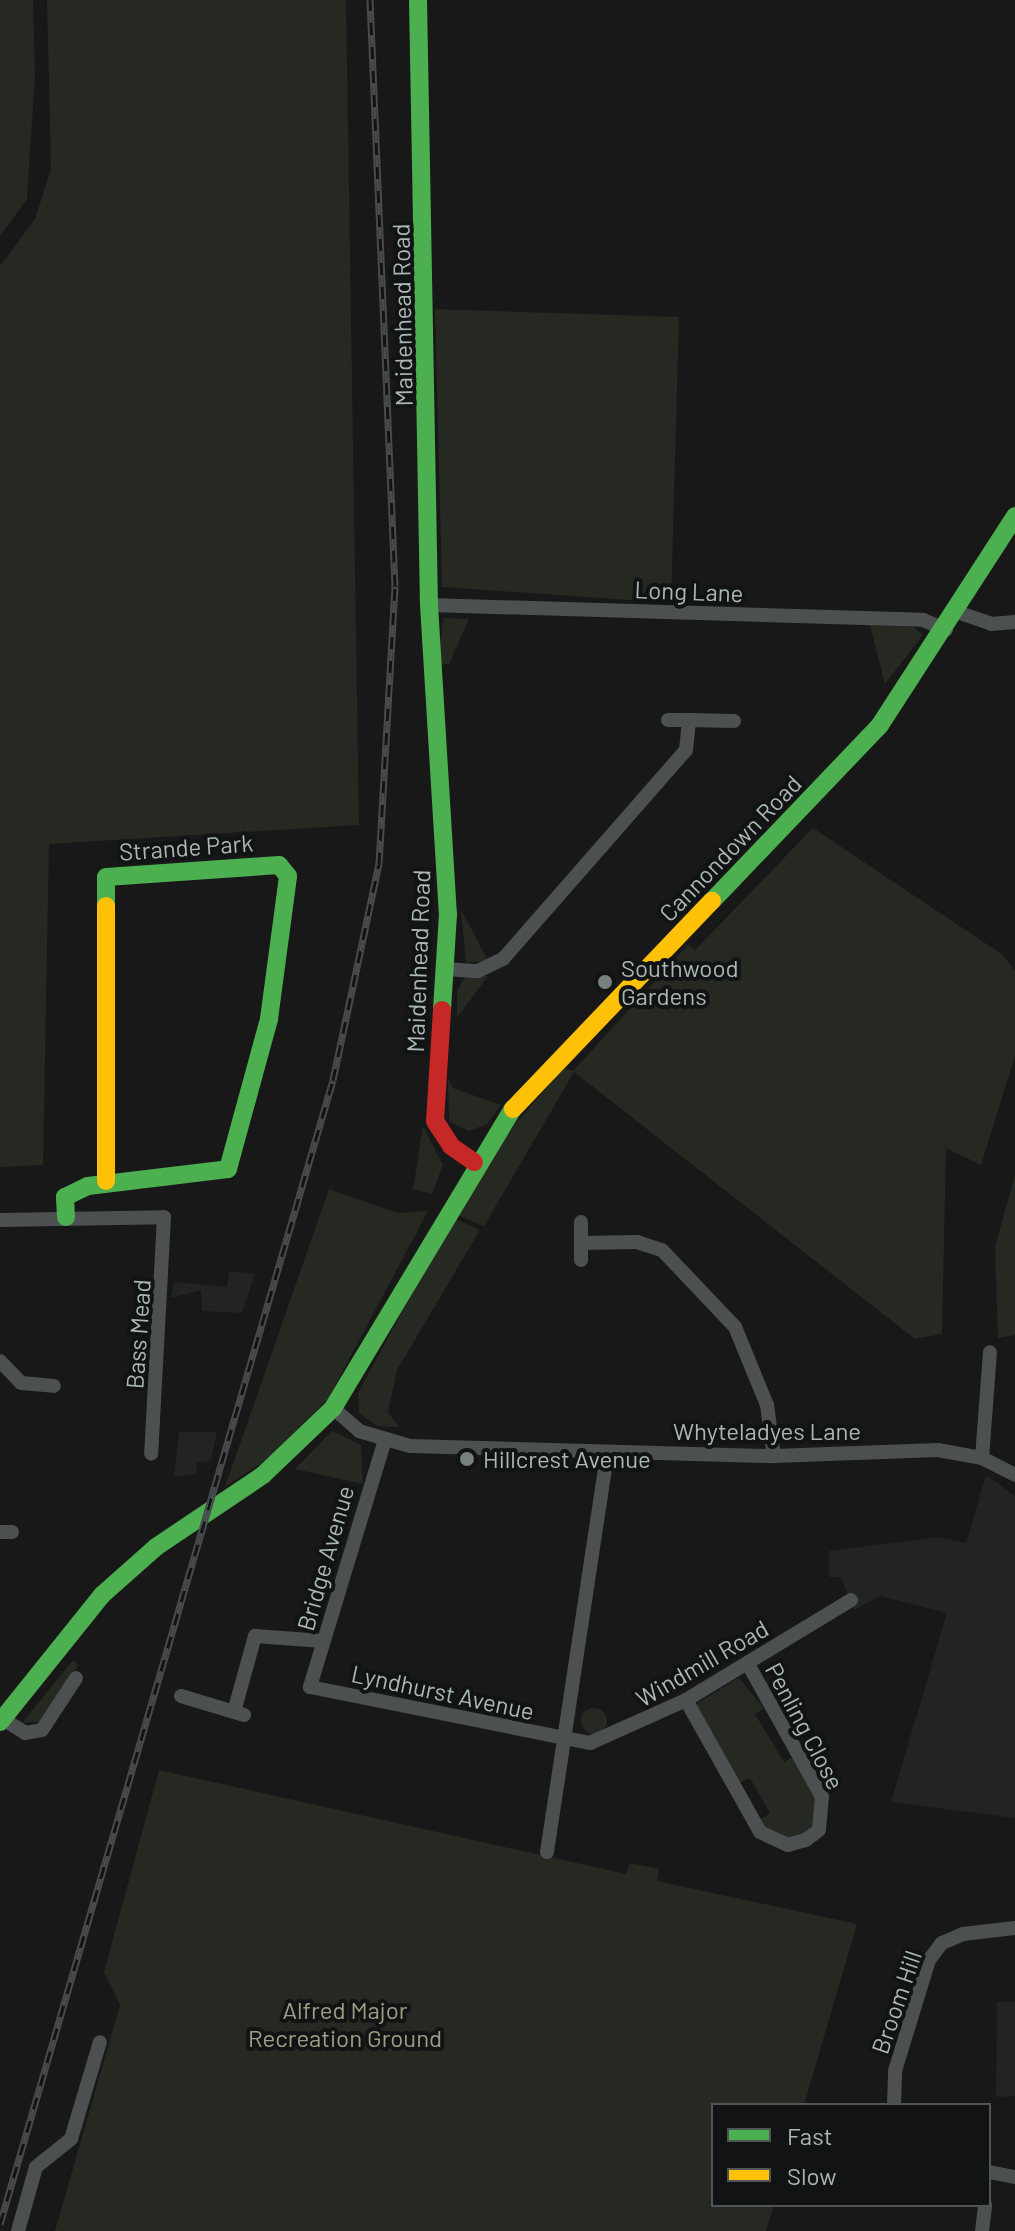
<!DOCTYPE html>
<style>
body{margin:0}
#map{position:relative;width:1015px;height:2231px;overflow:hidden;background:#181818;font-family:Barlow,sans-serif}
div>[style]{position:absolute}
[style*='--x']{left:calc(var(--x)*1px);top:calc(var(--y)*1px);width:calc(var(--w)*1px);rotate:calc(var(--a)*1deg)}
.built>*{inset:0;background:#222324}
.green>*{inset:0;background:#262822}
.round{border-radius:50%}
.street>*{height:14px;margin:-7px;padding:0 7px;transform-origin:7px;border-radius:7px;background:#4c5050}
.fast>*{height:18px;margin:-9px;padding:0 9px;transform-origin:9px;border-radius:9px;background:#4caf50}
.slow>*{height:18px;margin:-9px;padding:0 9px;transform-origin:9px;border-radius:9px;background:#ffc107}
.jam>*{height:18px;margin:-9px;padding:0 9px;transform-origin:9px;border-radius:9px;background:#c62828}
.rail>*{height:7px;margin-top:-3.5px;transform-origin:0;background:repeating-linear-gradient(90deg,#121314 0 12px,#484b4b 0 24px);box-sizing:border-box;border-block:2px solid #484b4b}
.dots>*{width:22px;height:22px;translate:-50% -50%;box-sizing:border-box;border:4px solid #121314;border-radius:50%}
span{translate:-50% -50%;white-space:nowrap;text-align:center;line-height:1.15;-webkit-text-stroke:8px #121314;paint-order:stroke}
.street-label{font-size:24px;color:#aab8b6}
.poi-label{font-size:24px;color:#aab8b6}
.left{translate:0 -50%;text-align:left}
.park-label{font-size:24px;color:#9aa183}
.legend{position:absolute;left:711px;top:2103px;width:280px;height:104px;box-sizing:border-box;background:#121314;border:2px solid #4f5555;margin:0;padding:10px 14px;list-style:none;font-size:24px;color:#aab8b6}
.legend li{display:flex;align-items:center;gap:16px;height:40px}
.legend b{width:40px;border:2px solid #4f5555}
</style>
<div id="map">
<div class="built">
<div style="clip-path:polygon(229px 1271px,255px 1274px,242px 1313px,202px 1311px,201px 1290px,171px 1298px,174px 1282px,227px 1287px)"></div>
<div style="clip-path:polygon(179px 1432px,217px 1432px,211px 1460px,197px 1463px,196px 1474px,174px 1477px)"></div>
<div style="clip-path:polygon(986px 1475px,1015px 1496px,1015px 1818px,891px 1802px,947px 1613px,880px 1596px,854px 1610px,841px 1577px,829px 1577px,829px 1551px,939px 1537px,966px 1543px)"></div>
<div style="clip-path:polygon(997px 2002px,1015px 2002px,1015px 2096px,996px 2097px)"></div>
</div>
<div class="green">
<div style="clip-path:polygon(0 0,33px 0,35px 75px,27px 199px,0 236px)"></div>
<div style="clip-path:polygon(47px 0,346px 0,359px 825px,49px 844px,43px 1165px,0 1167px,0 266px,35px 219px,51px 169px)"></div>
<div style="clip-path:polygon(435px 309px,679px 317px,671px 603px,442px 587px)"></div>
<div style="clip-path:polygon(443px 618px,469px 619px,449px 664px,438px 664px)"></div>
<div style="clip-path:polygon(870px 625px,914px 627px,923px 635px,885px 684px)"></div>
<div style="clip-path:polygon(813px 828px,1003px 955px,1015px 971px,1015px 1056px,981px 1165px,946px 1148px,942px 1334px,915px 1339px,574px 1072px,484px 1226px,455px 1214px,515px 1124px,564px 1068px,573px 1071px,688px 945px,695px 950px)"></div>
<div style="clip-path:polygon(461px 910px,489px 962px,466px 962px)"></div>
<div style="clip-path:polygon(465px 976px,488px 976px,457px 1018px,457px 991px)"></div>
<div style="clip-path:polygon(448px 1077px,453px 1088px,501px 1105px,487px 1124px,469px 1131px,449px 1121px)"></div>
<div style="clip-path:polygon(423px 1126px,443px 1165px,432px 1194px,413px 1189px)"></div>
<div style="clip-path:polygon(1015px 1175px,1015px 1335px,998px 1338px,995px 1247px)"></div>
<div style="clip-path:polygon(329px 1189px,398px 1213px,428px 1211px,328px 1399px,266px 1460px,225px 1487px)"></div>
<div style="clip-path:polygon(453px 1218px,480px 1230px,397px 1370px,388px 1412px,399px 1427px,377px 1426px,359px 1413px,358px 1393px)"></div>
<div style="clip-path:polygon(332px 1431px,361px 1445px,363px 1484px,295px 1469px)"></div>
<div style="clip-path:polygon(73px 1660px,78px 1665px,40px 1722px,22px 1723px)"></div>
<div style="clip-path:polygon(739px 1678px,764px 1708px,755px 1714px,784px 1762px,793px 1757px,819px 1801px,817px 1825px,806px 1835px,791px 1839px,766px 1830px,761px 1819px,770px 1813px,750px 1778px,739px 1783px,696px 1712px,697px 1703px)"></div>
<div class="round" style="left:581px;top:1708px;width:26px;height:26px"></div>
<div style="clip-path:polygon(159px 1770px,626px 1874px,630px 1863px,659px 1869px,657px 1881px,857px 1924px,804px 2105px,713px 2105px,713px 2205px,774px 2205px,766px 2231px,55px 2231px,120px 2005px,104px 1972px)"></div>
</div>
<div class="street">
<div style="--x:429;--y:605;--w:494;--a:1.7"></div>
<div style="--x:923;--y:620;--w:25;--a:23"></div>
<div style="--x:957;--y:612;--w:36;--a:19"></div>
<div style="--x:991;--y:624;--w:24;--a:-5"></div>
<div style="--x:668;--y:720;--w:21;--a:0"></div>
<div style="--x:446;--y:969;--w:32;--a:4"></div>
<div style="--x:478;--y:971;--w:28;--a:-26"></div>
<div style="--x:503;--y:959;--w:278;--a:-48.8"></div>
<div style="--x:686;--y:750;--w:30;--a:-84"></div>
<div style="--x:689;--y:720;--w:45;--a:1.3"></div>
<div style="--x:0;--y:1220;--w:164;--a:-1"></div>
<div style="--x:164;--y:1217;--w:237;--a:93.1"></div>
<div style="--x:581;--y:1243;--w:56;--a:-1"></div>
<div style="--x:637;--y:1242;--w:26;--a:18"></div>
<div style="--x:662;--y:1250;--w:106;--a:46.5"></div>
<div style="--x:735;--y:1327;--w:84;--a:67.7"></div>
<div style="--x:767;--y:1405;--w:51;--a:82.2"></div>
<div style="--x:581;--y:1260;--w:38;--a:-90"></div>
<div style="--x:0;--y:1361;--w:30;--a:46"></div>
<div style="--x:21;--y:1383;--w:33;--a:5"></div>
<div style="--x:333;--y:1408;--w:35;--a:41"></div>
<div style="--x:359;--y:1431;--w:53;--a:16.4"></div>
<div style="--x:410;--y:1446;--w:364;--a:1.6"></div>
<div style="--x:774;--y:1456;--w:164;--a:-2.1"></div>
<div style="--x:938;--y:1450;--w:45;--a:10.3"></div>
<div style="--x:982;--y:1458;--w:37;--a:27"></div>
<div style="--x:384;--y:1443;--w:255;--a:106.9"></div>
<div style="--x:310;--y:1687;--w:286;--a:11.3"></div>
<div style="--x:590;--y:1743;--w:105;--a:-24.1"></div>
<div style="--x:686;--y:1700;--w:193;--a:-31.2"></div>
<div style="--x:982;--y:1458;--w:106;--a:-85.7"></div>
<div style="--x:0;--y:1532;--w:12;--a:0"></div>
<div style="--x:181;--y:1696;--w:66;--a:16.8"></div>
<div style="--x:686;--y:1700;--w:151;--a:60.7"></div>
<div style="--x:760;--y:1832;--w:31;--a:25"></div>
<div style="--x:788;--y:1845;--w:19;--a:-16"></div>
<div style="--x:806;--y:1840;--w:16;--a:-38"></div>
<div style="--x:819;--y:1830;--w:33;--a:-85"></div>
<div style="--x:822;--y:1797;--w:152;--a:-119.1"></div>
<div style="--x:234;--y:1712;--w:79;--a:-74.6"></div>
<div style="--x:255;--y:1636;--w:68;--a:4.2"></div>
<div style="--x:3;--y:1719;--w:26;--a:32"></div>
<div style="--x:25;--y:1733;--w:17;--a:-10"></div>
<div style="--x:42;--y:1730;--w:62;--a:-56.8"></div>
<div style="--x:547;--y:1852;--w:403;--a:-81.4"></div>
<div style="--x:894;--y:2105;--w:34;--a:-88"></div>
<div style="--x:895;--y:2071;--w:116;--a:-73"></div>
<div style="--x:929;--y:1960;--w:21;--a:-53"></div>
<div style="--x:942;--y:1943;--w:23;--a:-23"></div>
<div style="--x:963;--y:1934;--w:52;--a:-6.6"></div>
<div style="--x:989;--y:2172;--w:26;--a:11"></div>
<div style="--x:18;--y:2231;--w:66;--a:-74.3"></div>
<div style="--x:36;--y:2167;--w:45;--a:-38.7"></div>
<div style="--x:71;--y:2139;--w:101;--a:-73.4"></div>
<div style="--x:982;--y:2231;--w:26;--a:-83"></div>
</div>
<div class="fast">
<div style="--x:418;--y:0;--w:605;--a:88.96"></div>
<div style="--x:429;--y:605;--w:310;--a:86.5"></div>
<div style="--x:448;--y:914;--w:96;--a:93.6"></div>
<div style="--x:712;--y:901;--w:243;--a:-46.3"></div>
<div style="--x:880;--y:725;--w:249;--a:-57.1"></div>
<div style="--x:66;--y:1217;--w:20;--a:-93"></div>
<div style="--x:65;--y:1197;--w:25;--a:-26"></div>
<div style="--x:88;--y:1186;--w:141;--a:-6.9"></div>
<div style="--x:228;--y:1169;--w:156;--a:-74.7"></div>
<div style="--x:269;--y:1019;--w:144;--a:-82.4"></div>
<div style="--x:288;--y:876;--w:14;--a:-129"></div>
<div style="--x:279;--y:865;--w:173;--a:176"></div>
<div style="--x:106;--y:877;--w:29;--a:90"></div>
<div style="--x:0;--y:1722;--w:163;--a:-51.2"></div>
<div style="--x:102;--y:1595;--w:72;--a:-41.6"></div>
<div style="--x:156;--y:1547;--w:129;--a:-33.9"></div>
<div style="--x:263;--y:1475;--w:97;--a:-43.7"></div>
<div style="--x:333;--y:1408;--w:349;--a:-59"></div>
</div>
<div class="slow">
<div style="--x:106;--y:906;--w:275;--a:90"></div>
<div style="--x:513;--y:1109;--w:288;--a:-46.3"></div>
</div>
<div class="jam">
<div style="--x:442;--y:1010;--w:111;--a:93.6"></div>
<div style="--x:435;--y:1121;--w:30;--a:57"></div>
<div style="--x:451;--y:1146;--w:28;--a:35"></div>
</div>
<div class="rail">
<div style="--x:0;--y:2224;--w:1191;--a:-73.77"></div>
<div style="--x:333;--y:1080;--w:221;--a:-78"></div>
<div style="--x:379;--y:864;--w:278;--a:-86.7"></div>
<div style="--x:395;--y:586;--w:587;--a:-92.44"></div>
</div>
<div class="dots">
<div style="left:605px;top:982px;background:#77807f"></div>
<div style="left:467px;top:1459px;background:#77807f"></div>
</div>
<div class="street-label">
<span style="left:402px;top:315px;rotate:-91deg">Maidenhead Road</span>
<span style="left:689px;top:591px;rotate:2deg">Long Lane</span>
<span style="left:186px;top:847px;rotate:-4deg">Strande Park</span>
<span style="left:730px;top:848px;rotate:-46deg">Cannondown Road</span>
<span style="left:418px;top:961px;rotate:-88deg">Maidenhead Road</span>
<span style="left:138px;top:1334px;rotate:-86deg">Bass Mead</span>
<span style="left:767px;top:1431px">Whyteladyes Lane</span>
<span style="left:325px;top:1558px;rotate:-74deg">Bridge Avenue</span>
<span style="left:702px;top:1663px;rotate:-30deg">Windmill Road</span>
<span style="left:443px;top:1692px;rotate:12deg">Lyndhurst Avenue</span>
<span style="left:805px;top:1726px;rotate:62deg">Penling Close</span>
<span style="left:896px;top:2002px;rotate:-71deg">Broom Hill</span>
</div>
<div class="poi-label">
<span class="left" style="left:621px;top:982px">Southwood<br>Gardens</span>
<span class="left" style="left:483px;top:1459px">Hillcrest Avenue</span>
</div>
<div class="park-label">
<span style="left:345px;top:2024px">Alfred Major<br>Recreation Ground</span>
</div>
<ul class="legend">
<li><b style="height:10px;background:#4caf50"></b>Fast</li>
<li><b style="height:10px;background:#ffc107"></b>Slow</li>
</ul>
</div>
